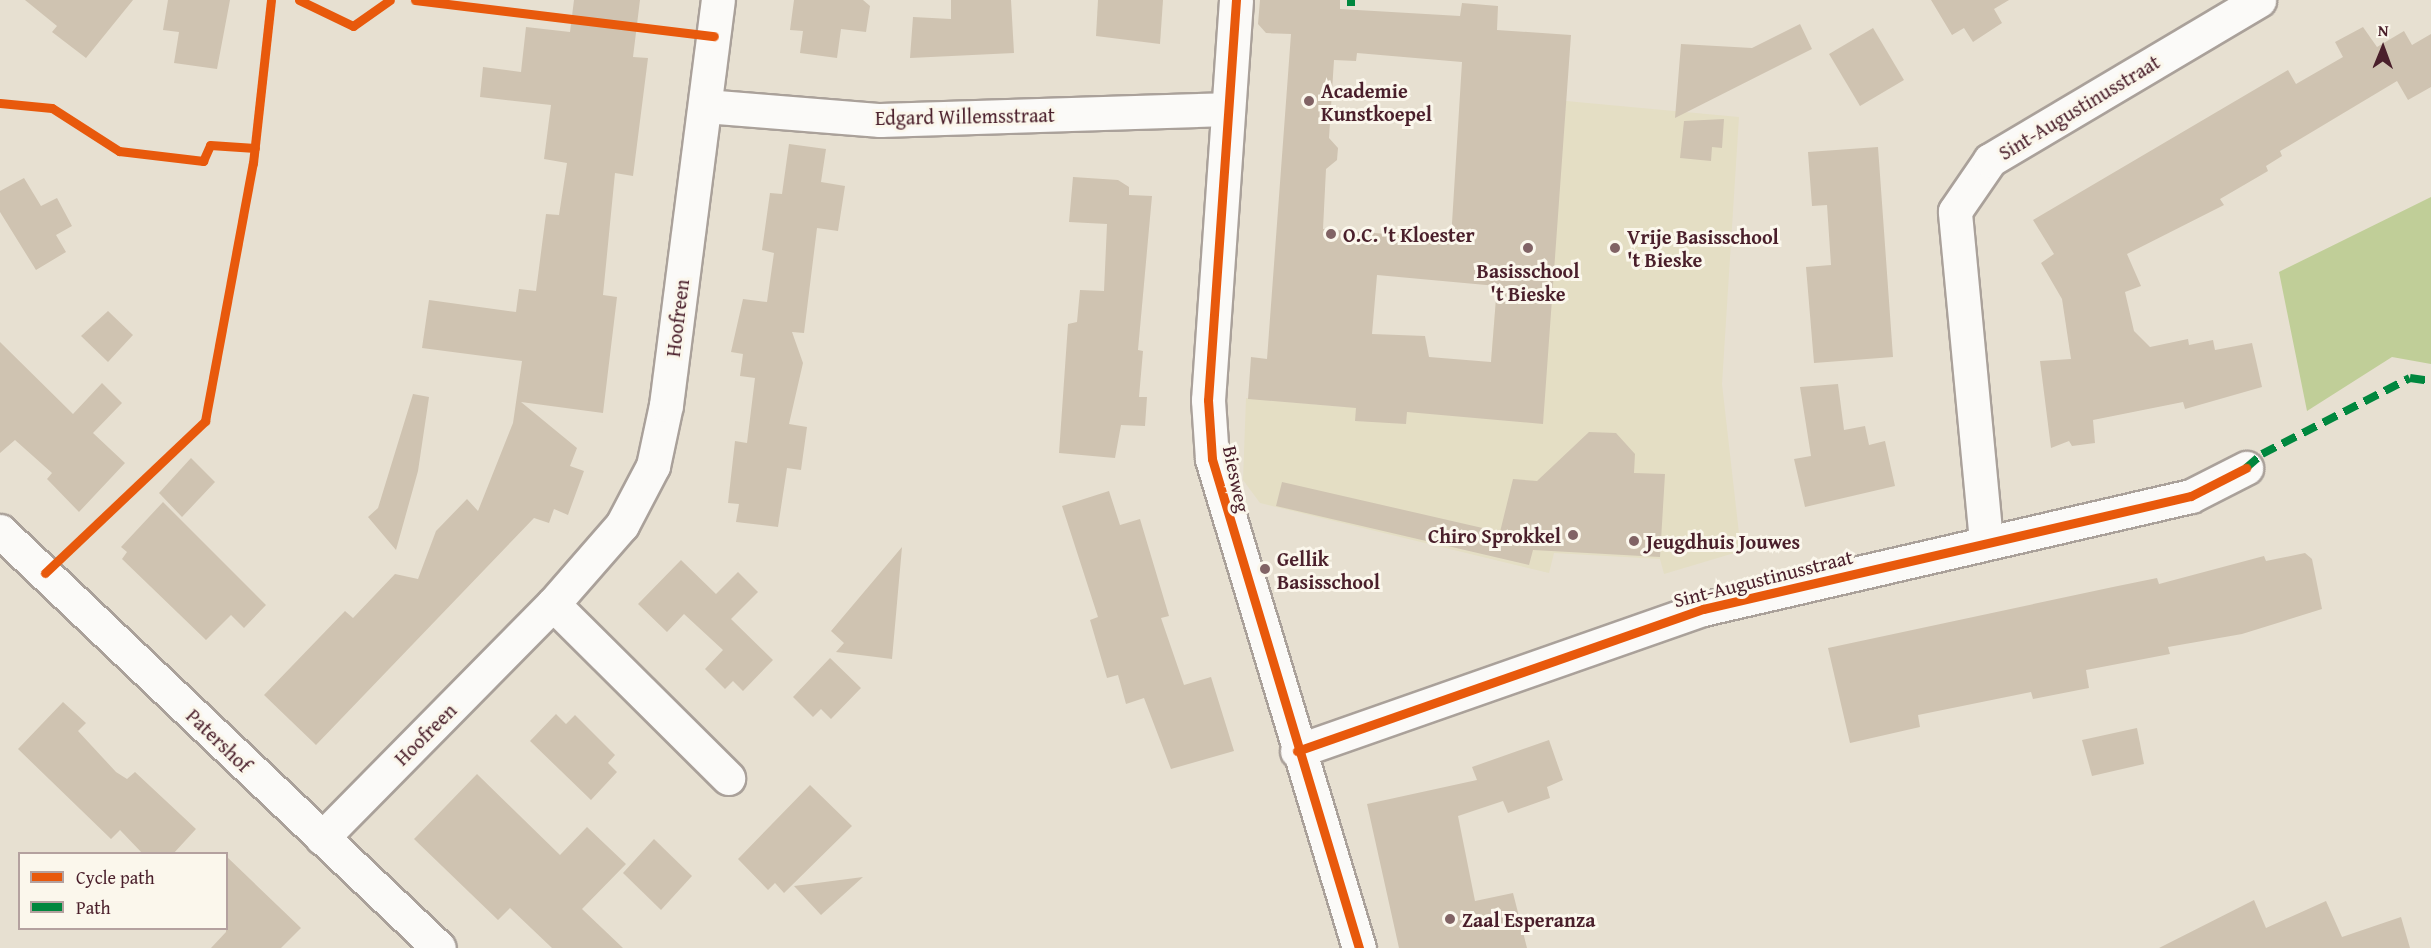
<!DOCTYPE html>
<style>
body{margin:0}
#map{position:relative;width:2431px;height:948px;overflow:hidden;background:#e7e0d1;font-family:"Gentium Book Plus",serif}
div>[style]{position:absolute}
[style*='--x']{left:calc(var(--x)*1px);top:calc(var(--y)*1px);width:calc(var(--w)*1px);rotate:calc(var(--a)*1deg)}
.built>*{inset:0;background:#e4dec4}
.green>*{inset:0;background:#c0ce98}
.building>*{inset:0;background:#cfc3b1}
.roads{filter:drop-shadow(2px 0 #aaa19a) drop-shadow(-2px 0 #aaa19a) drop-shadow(0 2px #aaa19a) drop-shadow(0 -2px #aaa19a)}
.minor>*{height:33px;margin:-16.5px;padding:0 16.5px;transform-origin:16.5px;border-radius:16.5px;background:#fbfaf8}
.quiet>*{height:8px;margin-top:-4px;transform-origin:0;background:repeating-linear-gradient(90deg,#00873e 0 15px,transparent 0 23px)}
.cycleway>*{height:9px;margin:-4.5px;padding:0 4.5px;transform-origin:4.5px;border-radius:4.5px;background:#e8590c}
.dots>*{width:16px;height:16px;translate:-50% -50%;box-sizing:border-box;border:3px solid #fbf7ec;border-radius:50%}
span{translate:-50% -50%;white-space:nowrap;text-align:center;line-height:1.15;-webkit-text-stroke:6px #fbf7ec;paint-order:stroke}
.poi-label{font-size:20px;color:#4a1f2b;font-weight:700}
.left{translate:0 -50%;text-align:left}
.right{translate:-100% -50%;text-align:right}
.street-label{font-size:20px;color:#4a1f2b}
.legend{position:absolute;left:18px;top:852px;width:210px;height:78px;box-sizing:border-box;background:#fbf7ec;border:2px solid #b4a19f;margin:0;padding:8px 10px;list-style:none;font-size:18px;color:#4a1f2b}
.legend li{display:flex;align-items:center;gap:12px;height:30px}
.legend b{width:30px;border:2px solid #b4a19f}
.north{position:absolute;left:2353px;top:18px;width:60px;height:60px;-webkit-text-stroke:4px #fbf7ec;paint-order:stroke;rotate:1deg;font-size:16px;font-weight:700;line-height:24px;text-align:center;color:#4a1f2b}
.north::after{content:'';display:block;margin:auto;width:21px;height:27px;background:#4a1f2b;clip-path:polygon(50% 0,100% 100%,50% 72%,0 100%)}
</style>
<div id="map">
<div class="built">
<div style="clip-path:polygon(1566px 101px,1739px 117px,1722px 384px,1741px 551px,1664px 574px,1660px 559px,1554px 553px,1549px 573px,1260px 503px,1243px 480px,1246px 398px,1344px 407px,1491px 362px,1509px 134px,1563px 138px)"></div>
</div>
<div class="green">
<div style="clip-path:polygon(2431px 197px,2431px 364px,2392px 357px,2307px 411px,2279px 272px)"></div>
</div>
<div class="building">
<div style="clip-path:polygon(25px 0,133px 0,86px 58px,52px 32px,57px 26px)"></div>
<div style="clip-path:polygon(168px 0,230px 0,217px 69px,174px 63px,179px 32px,163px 30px)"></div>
<div style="clip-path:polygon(574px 0,640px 0,633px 57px,648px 58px,633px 176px,615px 173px,603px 295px,617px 297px,603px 413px,521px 402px,577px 448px,570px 466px,584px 471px,568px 515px,554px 509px,549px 523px,534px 518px,316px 745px,264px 695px,345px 611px,353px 618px,395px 574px,418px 579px,436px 531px,467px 499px,478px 511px,513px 423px,522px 361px,422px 348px,429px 300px,516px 312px,519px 289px,536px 291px,546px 214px,559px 215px,567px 163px,544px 159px,551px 105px,480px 97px,483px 67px,521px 72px,526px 27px,570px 32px)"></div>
<div style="clip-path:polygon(794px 0,863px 0,870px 6px,866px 32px,841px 29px,837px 58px,800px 53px,803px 31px,790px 30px)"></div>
<div style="clip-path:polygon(951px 0,1011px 0,1014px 53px,910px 58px,913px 17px,951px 19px)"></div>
<div style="clip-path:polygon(1098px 0,1163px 0,1160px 44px,1096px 36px)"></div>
<div style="clip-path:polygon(evenodd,1260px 0,1340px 0,1340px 9px,1460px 16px,1462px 3px,1498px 6px,1497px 30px,1571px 35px,1543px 424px,1407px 412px,1406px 424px,1355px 421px,1356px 408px,1248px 399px,1251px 357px,1267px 359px,1291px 34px,1266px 33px,1258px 24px,1260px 0,1357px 53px,1462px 62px,1451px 239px,1323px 229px,1326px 169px,1337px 160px,1338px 148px,1329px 138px,1334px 60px,1356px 61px,1357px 53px,1260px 0,1377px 275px,1497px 286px,1491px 362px,1429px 357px,1425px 336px,1372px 334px,1377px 275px)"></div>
<div style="clip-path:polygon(1931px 0,2009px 0,1994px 9px,2002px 23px,1973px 42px,1964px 28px,1952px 35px)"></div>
<div style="clip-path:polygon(1800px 24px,1812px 49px,1675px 118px,1681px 44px,1752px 48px)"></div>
<div style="clip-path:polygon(2363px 27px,2377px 47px,2404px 31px,2412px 45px,2431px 34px,2431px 87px,2408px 100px,2397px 81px,2280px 151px,2282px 156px,2266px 166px,2268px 171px,2220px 199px,2224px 205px,2127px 254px,2141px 286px,2125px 292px,2134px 331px,2150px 347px,2188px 339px,2189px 345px,2213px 340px,2215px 350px,2252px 343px,2262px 387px,2185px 409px,2183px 402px,2093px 420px,2095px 443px,2072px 446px,2069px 441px,2051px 448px,2040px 361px,2071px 359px,2062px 299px,2041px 263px,2054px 254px,2033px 220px,2288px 70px,2296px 84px,2343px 57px,2335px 42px)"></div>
<div style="clip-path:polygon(1873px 28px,1904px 80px,1860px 106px,1829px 54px)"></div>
<div style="clip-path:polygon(1724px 119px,1722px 148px,1712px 147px,1711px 161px,1680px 158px,1684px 121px)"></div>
<div style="clip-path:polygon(789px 144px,826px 149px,821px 182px,845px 186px,838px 231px,817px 228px,804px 333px,792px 332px,803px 363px,789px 424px,807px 427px,801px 470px,787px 468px,778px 527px,736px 522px,739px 504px,728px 503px,735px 441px,747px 443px,755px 378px,740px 376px,743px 354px,731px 352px,743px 299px,767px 302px,774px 253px,762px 250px,770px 193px,782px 194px)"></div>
<div style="clip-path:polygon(1878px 147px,1893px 357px,1814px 363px,1806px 267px,1831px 265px,1827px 205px,1812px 206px,1808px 152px)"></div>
<div style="clip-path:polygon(1073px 177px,1118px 180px,1129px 187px,1129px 195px,1152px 196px,1138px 350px,1143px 351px,1139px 397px,1147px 397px,1145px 426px,1121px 425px,1115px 458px,1059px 453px,1068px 324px,1077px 322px,1080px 290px,1104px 291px,1107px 224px,1069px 222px)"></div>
<div style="clip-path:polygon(24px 178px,41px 206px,57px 198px,72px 226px,56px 235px,66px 252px,36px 270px,0 212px,0 191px)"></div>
<div style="clip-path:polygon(108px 311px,133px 335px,108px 362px,81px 336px)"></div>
<div style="clip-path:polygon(0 342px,73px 414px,102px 383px,122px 403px,93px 433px,125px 463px,79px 512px,47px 479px,52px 473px,15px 440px,0 453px)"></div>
<div style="clip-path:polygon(1838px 384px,1844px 430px,1865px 426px,1869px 445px,1885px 441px,1895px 486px,1805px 507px,1794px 459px,1811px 456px,1800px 387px)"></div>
<div style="clip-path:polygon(413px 394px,429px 397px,418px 471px,396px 550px,368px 517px,378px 508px)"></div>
<div style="clip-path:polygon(1589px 432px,1616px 433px,1635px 454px,1634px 473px,1665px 474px,1660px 557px,1533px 550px,1529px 565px,1276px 506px,1282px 482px,1500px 532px,1513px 479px,1537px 481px)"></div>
<div style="clip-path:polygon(191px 458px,215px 482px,182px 517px,159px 493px)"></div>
<div style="clip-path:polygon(1109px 491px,1120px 525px,1140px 519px,1169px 616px,1161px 618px,1184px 685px,1211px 677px,1234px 751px,1171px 769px,1144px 698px,1126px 704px,1118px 675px,1107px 678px,1090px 620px,1098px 617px,1062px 506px)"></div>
<div style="clip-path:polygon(163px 502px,266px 605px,244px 628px,231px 615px,206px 640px,122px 559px,127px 552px,121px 547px)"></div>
<div style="clip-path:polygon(902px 547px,892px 659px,836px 652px,844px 643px,831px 631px)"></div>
<div style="clip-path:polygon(2305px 553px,2312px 559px,2322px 609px,2242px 634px,2168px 647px,2170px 654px,2086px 670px,2089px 688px,2033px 699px,2031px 692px,1918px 715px,1920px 727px,1850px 743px,1828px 648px,2113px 587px,2157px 578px,2159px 584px,2264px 556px,2266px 561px)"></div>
<div style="clip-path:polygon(681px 560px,716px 594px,738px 572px,758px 592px,731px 619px,773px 660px,743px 691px,733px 681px,725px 689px,705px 669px,723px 650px,684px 614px,667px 632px,638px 604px)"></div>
<div style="clip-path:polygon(830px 658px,861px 688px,831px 719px,821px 709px,813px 717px,793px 697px)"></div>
<div style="clip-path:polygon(63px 702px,86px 723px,78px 731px,116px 772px,127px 779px,135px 772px,196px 829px,173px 854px,143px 854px,120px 830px,111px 839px,18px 749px)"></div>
<div style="clip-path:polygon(556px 714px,566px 724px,575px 715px,615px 755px,608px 763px,617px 772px,591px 800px,530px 741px)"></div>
<div style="clip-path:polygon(2137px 728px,2144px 764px,2092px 776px,2082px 740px)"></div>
<div style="clip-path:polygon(1549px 740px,1563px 780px,1547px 787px,1550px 798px,1508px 813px,1503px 801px,1458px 816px,1475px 901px,1513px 893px,1527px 948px,1399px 948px,1367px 804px,1477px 780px,1472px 767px)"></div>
<div style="clip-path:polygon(477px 774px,560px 855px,587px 827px,626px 864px,582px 909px,623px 948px,552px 948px,510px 908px,498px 920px,414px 839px)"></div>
<div style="clip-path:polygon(810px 785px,852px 826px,784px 893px,775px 883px,768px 890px,738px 859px)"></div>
<div style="clip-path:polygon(654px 839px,692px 876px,661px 910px,623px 873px)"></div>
<div style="clip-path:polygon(226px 856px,301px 928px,281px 948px,211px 948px,226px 932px)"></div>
<div style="clip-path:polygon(863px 877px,821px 915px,794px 886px)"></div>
<div style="clip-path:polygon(2254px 900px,2266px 928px,2326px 901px,2342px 937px,2401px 917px,2410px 948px,2159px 948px)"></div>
</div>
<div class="roads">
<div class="minor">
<div style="--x:1236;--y:0;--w:401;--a:94"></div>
<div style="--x:1208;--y:400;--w:59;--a:86.1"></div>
<div style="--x:1212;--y:459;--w:511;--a:73.27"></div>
<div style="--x:705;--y:106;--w:176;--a:4.6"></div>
<div style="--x:880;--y:120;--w:346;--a:-1.8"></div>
<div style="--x:0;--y:531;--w:605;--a:43.53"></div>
<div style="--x:1986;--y:541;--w:331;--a:-95.4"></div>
<div style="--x:1955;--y:211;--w:62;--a:-55.5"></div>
<div style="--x:1990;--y:160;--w:313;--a:-30.7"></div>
<div style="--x:553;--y:604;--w:247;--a:44.8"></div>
<div style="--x:1297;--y:751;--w:430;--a:-19.3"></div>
<div style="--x:1703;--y:609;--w:501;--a:-13.04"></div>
<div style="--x:2191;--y:496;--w:62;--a:-27"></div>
<div style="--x:322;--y:838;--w:329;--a:-45.4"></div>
<div style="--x:553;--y:604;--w:105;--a:-48.9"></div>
<div style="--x:622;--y:525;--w:67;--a:-62.3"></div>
<div style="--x:653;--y:466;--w:62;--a:-78"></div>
<div style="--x:666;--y:405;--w:408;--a:-82.7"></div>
</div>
</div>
<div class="quiet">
<div style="--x:1351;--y:6;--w:6;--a:-90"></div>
<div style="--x:2246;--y:468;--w:21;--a:-41"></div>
<div style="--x:2262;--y:454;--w:166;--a:-27.2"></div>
<div style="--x:2410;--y:378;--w:21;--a:8"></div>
</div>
<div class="cycleway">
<div style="--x:299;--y:0;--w:60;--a:25.7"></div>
<div style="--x:353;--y:26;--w:45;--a:-35.1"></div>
<div style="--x:415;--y:0;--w:301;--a:6.9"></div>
<div style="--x:1236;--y:0;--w:401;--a:94"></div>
<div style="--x:1208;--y:400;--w:59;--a:86.1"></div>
<div style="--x:1212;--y:459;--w:511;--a:73.27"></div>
<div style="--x:0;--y:103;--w:52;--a:5.5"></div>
<div style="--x:52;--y:108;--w:80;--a:32.7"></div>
<div style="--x:119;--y:151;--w:85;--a:6.8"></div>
<div style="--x:203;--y:161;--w:17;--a:-66"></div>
<div style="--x:210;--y:145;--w:45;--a:3.8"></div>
<div style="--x:45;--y:573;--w:221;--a:-43.5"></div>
<div style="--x:205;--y:421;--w:262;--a:-79.5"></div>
<div style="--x:253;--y:163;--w:164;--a:-83.7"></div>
<div style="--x:1297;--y:751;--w:430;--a:-19.3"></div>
<div style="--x:1703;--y:609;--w:501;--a:-13.04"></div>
<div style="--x:2191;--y:496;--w:62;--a:-27"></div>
</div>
<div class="dots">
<div style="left:1309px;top:101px;background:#816365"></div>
<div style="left:1331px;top:234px;background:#816365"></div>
<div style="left:1528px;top:248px;background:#816365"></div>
<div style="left:1615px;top:248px;background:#816365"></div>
<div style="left:1573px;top:535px;background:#816365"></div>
<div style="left:1634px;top:541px;background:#816365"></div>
<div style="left:1265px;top:569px;background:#816365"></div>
<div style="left:1450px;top:919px;background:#816365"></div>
</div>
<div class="poi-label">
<span class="left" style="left:1321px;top:102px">Academie<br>Kunstkoepel</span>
<span class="left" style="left:1343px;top:234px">O.C. 't Kloester</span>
<span class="left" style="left:1627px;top:248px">Vrije Basisschool<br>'t Bieske</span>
<span style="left:1528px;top:282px">Basisschool<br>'t Bieske</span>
<span class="right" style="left:1561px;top:535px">Chiro Sprokkel</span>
<span class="left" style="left:1646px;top:541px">Jeugdhuis Jouwes</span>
<span class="left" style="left:1277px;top:570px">Gellik<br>Basisschool</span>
<span class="left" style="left:1462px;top:919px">Zaal Esperanza</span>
</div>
<div class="street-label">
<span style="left:2079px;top:107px;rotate:-31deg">Sint-Augustinusstraat</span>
<span style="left:965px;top:116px;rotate:-1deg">Edgard Willemsstraat</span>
<span style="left:677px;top:318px;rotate:-83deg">Hoofreen</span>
<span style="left:1237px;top:479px;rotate:78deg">Biesweg</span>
<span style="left:1763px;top:578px;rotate:-14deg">Sint-Augustinusstraat</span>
<span style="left:425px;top:734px;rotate:-45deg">Hoofreen</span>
<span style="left:219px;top:740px;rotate:44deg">Patershof</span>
</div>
<ul class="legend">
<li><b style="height:8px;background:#e8590c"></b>Cycle path</li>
<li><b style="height:8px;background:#00873e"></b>Path</li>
</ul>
<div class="north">N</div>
</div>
